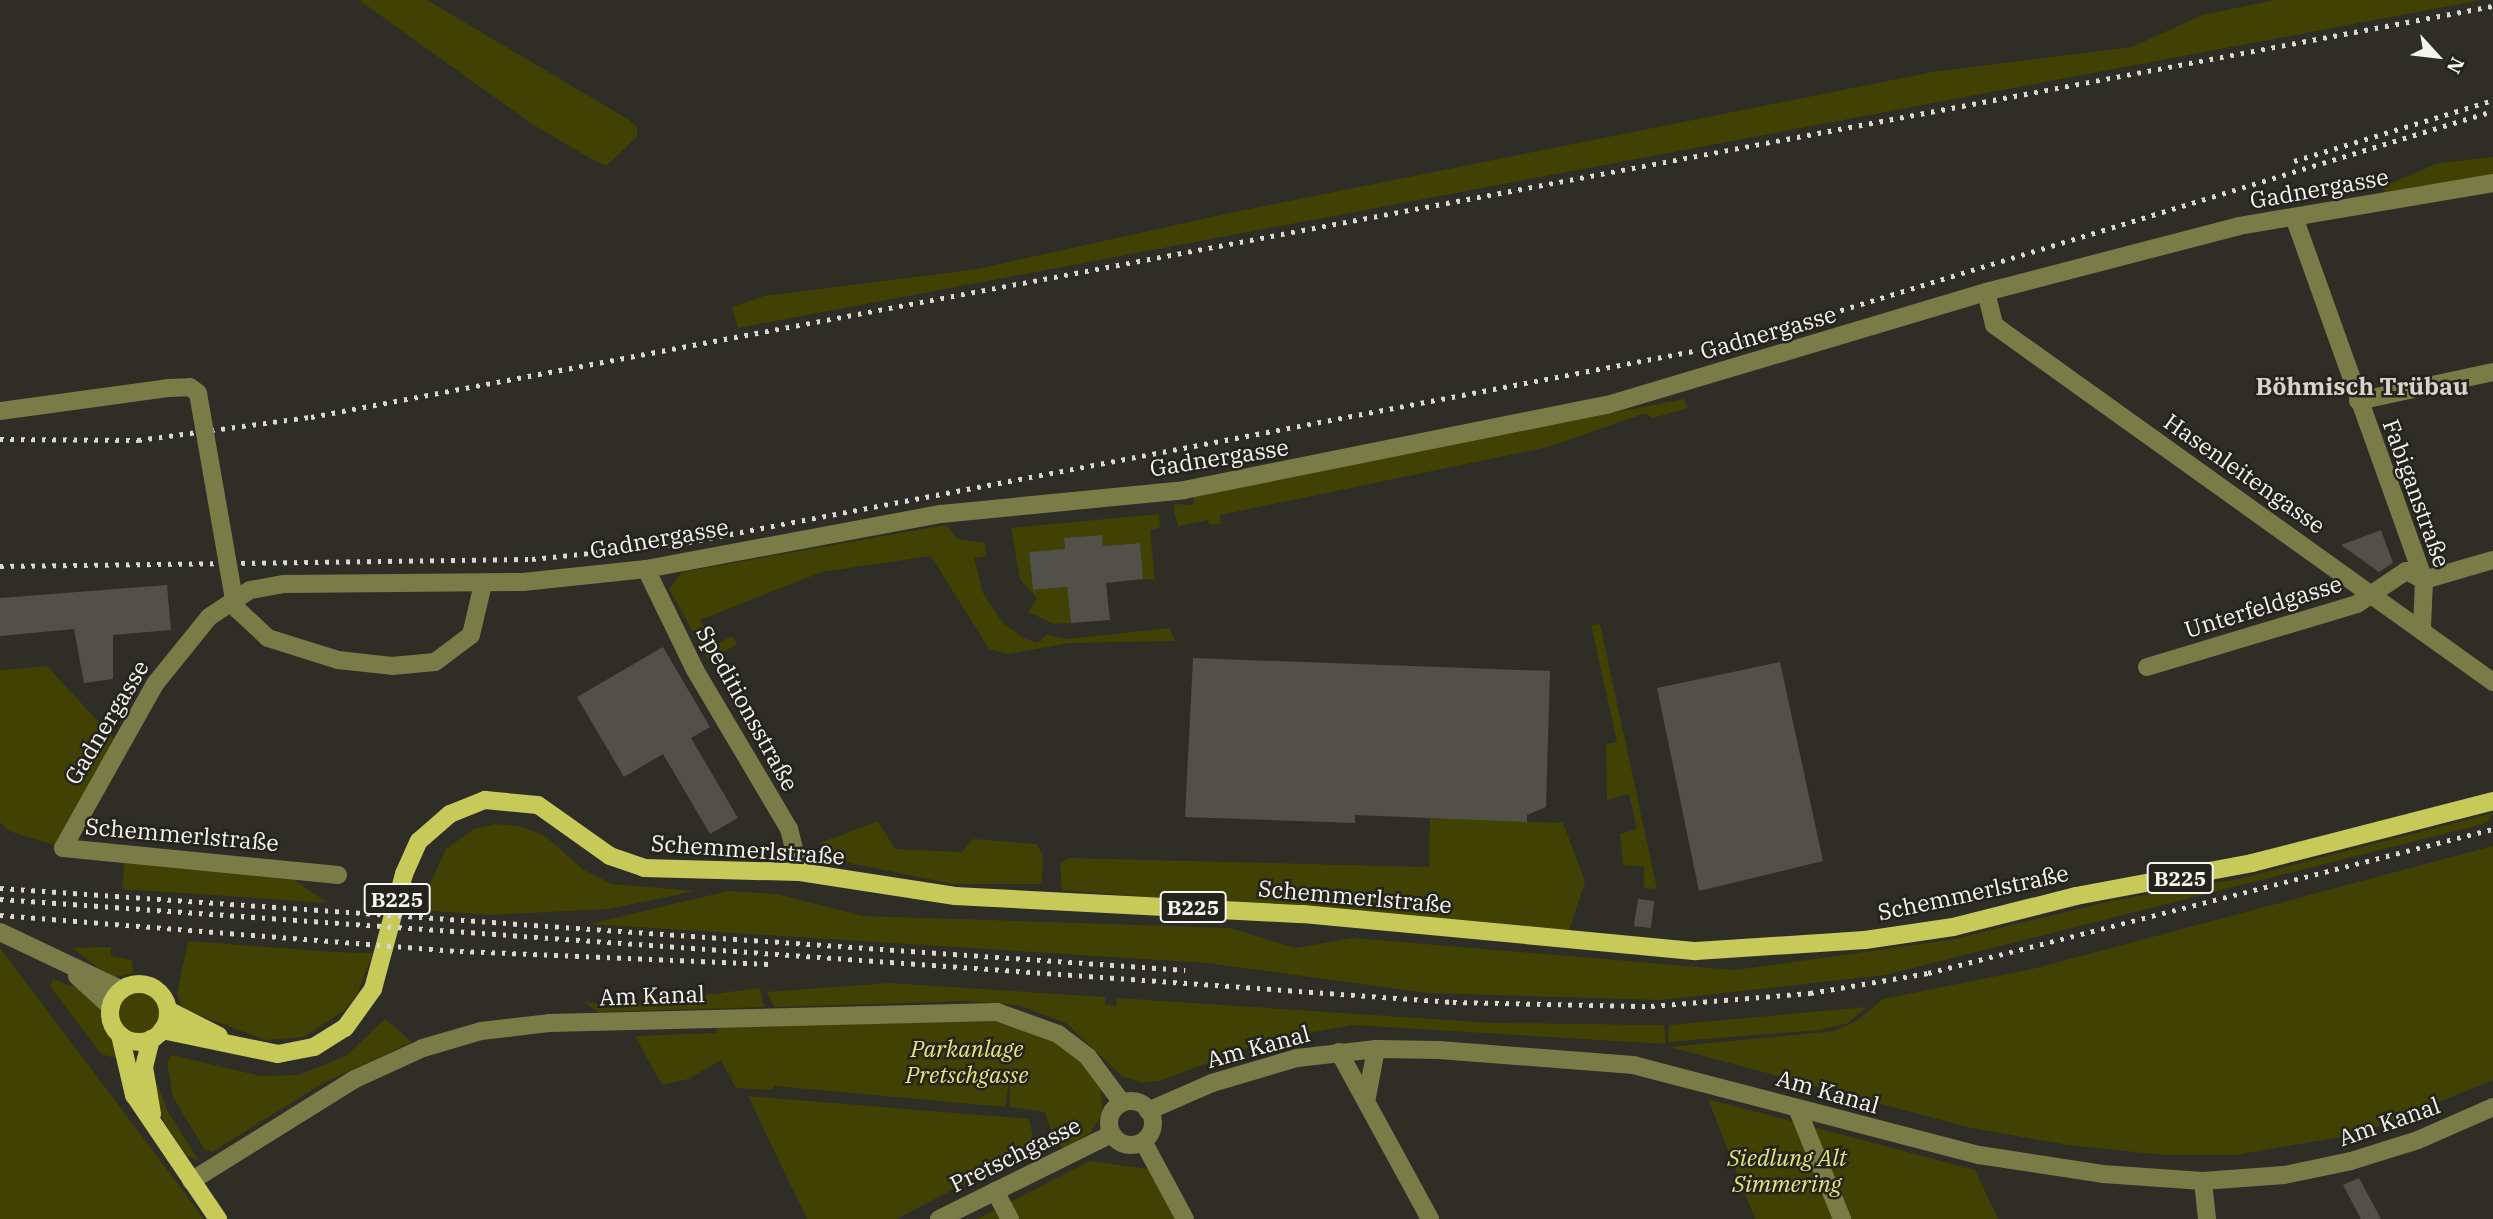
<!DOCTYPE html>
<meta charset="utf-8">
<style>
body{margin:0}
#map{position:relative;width:2493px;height:1219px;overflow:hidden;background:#2e2e27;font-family:"IBM Plex Serif",serif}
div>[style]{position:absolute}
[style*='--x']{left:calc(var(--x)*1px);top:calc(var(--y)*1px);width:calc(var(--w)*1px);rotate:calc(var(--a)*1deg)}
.green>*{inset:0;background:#404102}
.round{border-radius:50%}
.building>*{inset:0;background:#515149}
.minor>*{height:18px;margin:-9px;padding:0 9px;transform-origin:9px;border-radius:9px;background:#7a7c48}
.minor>.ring{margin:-9px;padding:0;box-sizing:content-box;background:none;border:18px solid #7a7c48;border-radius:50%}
.major>*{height:18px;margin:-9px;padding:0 9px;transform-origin:9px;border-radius:9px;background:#c7c958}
.major>.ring{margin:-9px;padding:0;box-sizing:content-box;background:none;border:18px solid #c7c958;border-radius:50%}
.rail>*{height:4.5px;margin-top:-2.25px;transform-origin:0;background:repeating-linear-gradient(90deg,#d8d8d4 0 3.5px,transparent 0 10.5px)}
.minor-bridge>*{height:18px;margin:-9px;padding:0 9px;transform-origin:9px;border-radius:9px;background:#7a7c48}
span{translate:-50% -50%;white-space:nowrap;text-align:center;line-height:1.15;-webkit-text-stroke:5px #24241d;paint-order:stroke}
.shield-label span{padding:2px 5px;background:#24241d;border:2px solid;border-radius:5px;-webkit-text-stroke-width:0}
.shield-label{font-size:21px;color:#f5f5f1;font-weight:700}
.street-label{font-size:23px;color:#f5f5f1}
.park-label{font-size:23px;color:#e3e67b;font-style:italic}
.neighbourhood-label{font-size:24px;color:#d5d5cc;font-weight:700}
.north{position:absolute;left:2402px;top:21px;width:70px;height:70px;-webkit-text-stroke:5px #24241d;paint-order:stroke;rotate:117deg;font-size:19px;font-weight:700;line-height:28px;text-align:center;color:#f5f5f1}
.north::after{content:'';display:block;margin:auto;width:24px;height:32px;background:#f5f5f1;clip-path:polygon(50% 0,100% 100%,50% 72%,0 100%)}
</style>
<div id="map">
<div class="green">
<div style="clip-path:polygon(359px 0,427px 0,629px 120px,637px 127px,637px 137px,606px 166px,597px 162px,532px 124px)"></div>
<div style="clip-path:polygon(2275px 0,2481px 0,738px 328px,732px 307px,764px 296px,977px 269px,1239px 211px,1932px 72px,2132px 47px,2202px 15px)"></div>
<div style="clip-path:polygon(2493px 157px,2493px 174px,2387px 193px,2381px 187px,2439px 163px)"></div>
<div style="clip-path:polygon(1684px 399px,1688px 408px,1652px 418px,1646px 413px,1548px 447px,1220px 515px,1221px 524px,1210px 525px,1208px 520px,1178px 526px,1175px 515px,1174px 504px,1194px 505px,1193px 495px)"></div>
<div style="clip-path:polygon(1159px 514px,1160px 528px,1150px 530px,1155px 580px,1143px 579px,1139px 543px,1103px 546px,1101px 535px,1064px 538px,1065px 549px,1029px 553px,1033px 590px,1067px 587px,1071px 623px,1054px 624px,1028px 612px,1037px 598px,1020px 579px,1011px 528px)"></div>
<div style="clip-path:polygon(946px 525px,958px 539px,985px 543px,986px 556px,974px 558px,983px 593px,1002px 622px,1023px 638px,1038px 643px,1046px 635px,1067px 639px,1170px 628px,1175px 641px,1070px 643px,1008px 654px,989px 649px,931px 556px,822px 572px,700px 620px,713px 646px,732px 636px,737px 645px,708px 659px,669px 589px,682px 572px)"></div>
<div style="clip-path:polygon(1600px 624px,1657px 889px,1644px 888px,1644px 867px,1623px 865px,1620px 834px,1637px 829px,1629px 794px,1607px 800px,1606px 744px,1617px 742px,1591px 625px)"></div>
<div style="clip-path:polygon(47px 666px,118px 743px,63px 848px,9px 831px,0 822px,0 670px)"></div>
<div style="clip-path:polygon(2493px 813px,2487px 823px,1885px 975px,1662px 1000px,1427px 993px,1207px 963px,590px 924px,728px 891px,777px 894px,863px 916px,1230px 928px,1295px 948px,1353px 938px,1735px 970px,1950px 940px,2112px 901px,2243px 878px)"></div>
<div style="clip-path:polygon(1430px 818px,1563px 823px,1585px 882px,1569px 931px,1062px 890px,1060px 864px,1069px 858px,1429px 867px)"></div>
<div style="clip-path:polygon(878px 821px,895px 849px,962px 852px,973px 839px,1036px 844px,1043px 854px,1042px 879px,1040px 884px,953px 884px,820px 857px,820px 843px)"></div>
<div style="clip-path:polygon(496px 824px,520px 826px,545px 836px,584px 870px,611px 884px,695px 891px,609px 909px,490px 915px,418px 910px,446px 849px,474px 829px)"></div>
<div style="clip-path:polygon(2493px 846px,2493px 1080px,2359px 1134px,2235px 1155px,2163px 1155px,2068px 1145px,1971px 1128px,1670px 1047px,1834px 1031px,1858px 1020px,1883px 999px,2032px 969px)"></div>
<div style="clip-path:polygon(125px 859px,291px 878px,328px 903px,122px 889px)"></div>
<div style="clip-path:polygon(188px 941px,333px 952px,373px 953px,357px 994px,344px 1011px,303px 1037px,266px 1040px,183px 1009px,177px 994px)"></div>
<div style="clip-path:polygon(111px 947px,111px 956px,132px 960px,133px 973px,112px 978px,72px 948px)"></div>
<div style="clip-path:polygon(0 948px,157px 1156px,204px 1219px,0 1219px)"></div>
<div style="clip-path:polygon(53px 979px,82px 990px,101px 1006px,118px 1059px,101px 1054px,50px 986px)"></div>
<div style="clip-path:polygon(889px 983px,1105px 997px,1105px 1005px,1116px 1006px,1117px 998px,1493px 1023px,1664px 1025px,1666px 1044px,1353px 1025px,1265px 1041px,1160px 1081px,1142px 1083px,1122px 1076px,1066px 1023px,1018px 1005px,965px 1001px,774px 1007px,767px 992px)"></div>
<div style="clip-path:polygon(760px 988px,764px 1007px,598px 1012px,584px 1002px,620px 1006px)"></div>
<div class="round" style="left:117px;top:989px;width:46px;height:46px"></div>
<div style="clip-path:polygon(1867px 1007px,1846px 1024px,1819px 1030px,1668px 1042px,1669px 1025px)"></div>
<div style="clip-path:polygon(385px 1019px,412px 1042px,325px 1082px,212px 1152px,205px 1150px,173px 1097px,167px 1062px,172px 1055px,260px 1076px,299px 1075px,346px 1056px)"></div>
<div style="clip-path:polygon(1006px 1021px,1047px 1035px,1081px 1060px,1100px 1083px,1103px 1113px,1090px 1133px,1064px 1148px,1055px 1143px,1045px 1112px,1010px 1107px,1010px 1076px,1005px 1107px,775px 1086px,771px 1090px,736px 1088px,721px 1060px,688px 1079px,662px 1085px,635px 1036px,716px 1033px,717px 1027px)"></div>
<div style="clip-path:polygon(154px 1076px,168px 1112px,199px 1161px,186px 1155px,163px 1120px)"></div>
<div style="clip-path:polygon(748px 1096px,1029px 1119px,1035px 1146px,897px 1219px,807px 1219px)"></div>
<div style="clip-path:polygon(1708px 1099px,1975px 1170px,1998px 1219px,1755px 1219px)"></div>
<div style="clip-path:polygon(1090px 1161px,1148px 1169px,1175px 1219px,977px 1219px)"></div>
</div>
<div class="building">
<div style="clip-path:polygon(2381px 530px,2393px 563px,2379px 572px,2341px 545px)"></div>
<div style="clip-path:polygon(1102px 535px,1103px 546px,1140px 543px,1143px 579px,1106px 583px,1110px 620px,1071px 623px,1067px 587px,1033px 590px,1029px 552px,1065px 549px,1064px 538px)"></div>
<div style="clip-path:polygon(167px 585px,171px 630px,113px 635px,113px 679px,84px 683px,74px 629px,0 636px,0 598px)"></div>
<div style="clip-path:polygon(663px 647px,710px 727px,691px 738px,738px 818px,710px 834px,663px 754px,624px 777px,577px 697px)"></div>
<div style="clip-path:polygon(1193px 658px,1550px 671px,1546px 807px,1527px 815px,1527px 822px,1355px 815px,1355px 823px,1185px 817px)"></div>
<div style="clip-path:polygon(1780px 662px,1823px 861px,1699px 891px,1657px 688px)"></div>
<div style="clip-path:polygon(1638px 899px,1654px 901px,1651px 928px,1634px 926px)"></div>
<div style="clip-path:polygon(2359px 1178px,2381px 1219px,2361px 1219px,2343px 1185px)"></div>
</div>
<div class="minor">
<div style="--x:2294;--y:217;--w:386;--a:70.3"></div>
<div style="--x:2424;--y:580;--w:48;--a:92.4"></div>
<div style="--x:1986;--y:292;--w:34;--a:76"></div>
<div style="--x:1994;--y:325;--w:614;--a:35.58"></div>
<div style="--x:2358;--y:401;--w:138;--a:-12.1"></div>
<div style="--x:0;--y:411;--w:169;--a:-7.8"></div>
<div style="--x:167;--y:388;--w:23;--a:-2"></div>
<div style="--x:190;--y:387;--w:10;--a:37"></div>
<div style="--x:646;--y:569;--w:112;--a:64.1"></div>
<div style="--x:695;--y:670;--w:185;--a:59.4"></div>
<div style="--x:789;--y:829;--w:44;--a:75.7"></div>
<div style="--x:2424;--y:580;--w:72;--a:-16.2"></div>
<div style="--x:268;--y:638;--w:73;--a:17.4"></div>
<div style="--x:338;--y:660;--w:54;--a:6.3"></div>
<div style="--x:392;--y:666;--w:43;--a:-5.3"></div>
<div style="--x:435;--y:662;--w:45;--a:-36.9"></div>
<div style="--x:471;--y:635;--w:52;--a:-76.8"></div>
<div style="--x:2147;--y:667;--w:219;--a:-16.7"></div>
<div style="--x:2357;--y:604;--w:59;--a:-34"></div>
<div style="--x:2406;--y:571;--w:20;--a:27"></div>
<div style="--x:338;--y:875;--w:276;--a:-174.4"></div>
<div style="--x:63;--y:848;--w:188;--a:-60.7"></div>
<div style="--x:155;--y:684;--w:86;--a:-51.1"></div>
<div style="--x:209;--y:617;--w:49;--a:-33.4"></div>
<div style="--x:250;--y:590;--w:35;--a:-10"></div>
<div style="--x:284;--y:584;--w:239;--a:-0.5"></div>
<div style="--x:523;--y:582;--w:124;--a:-6"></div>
<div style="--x:646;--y:569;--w:300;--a:-10.6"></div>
<div style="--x:941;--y:514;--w:244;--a:-5.6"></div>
<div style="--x:1184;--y:490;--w:431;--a:-11.4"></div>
<div style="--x:1607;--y:405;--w:395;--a:-16.6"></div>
<div style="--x:1986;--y:292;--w:261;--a:-14.6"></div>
<div style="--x:2239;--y:226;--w:258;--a:-9.6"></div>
<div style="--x:0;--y:932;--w:135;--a:25.4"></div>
<div style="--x:77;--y:976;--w:46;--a:42.4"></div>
<div style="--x:1339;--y:1052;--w:190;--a:61.4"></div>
<div style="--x:1367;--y:1097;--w:49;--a:-79.4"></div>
<div class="ring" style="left:1109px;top:1101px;width:26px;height:26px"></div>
<div style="--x:1797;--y:1108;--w:120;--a:67.9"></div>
<div style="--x:1148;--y:1111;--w:70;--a:-23.6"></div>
<div style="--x:1212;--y:1083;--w:89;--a:-16.4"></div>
<div style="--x:1297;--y:1058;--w:80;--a:-6.5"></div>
<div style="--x:1376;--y:1049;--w:63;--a:0.9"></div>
<div style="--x:1439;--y:1050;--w:195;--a:4.4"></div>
<div style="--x:1633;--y:1065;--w:358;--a:14.6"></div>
<div style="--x:1979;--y:1155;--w:125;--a:8.7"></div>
<div style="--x:2103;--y:1174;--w:100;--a:4"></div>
<div style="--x:2203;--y:1181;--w:81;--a:-4.2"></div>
<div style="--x:2284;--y:1175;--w:68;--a:-11.8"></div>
<div style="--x:2351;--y:1161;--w:70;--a:-17.4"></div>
<div style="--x:2418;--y:1140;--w:82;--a:-23.7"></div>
<div style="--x:1144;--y:1143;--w:86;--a:61.7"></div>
<div style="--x:191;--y:1181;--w:193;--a:-31.9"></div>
<div style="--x:355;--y:1079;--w:75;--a:-24.5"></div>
<div style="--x:423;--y:1048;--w:60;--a:-16.3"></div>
<div style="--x:481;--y:1031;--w:68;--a:-6.7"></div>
<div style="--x:549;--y:1023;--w:448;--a:-1.4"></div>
<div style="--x:997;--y:1012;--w:65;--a:19.8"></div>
<div style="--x:1058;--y:1034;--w:38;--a:37"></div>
<div style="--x:1088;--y:1057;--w:54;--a:53.3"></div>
<div style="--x:2203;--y:1181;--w:38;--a:84"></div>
<div style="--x:995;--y:1191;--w:32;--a:62"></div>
<div style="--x:939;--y:1219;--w:193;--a:-26.2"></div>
</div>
<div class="major">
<div class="ring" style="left:110px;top:984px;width:40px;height:40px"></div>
<div style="--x:168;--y:1010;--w:57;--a:27"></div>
<div style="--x:162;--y:1030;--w:118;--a:11.7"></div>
<div style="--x:278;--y:1054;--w:37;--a:-11"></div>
<div style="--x:314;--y:1047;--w:36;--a:-32"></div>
<div style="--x:345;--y:1028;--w:48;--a:-54.3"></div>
<div style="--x:373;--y:989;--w:119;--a:-74.9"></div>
<div style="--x:404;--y:874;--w:36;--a:-66"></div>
<div style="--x:419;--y:841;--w:41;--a:-41.1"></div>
<div style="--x:450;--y:814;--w:38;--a:-22"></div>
<div style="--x:485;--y:800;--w:53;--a:5.4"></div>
<div style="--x:538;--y:805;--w:88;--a:35.3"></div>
<div style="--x:610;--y:856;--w:36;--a:19"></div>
<div style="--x:644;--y:868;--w:156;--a:1.5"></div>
<div style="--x:800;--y:872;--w:157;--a:8.8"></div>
<div style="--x:955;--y:896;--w:348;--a:3"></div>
<div style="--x:1303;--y:914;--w:395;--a:5.4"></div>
<div style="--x:1696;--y:951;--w:169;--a:-3.7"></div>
<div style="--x:1865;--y:940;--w:89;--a:-8.4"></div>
<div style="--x:1953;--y:927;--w:127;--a:-14.1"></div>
<div style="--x:2076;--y:896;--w:179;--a:-10.6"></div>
<div style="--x:2252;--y:863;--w:249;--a:-14.4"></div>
<div style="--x:120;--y:1035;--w:62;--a:76.9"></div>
<div style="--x:134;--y:1095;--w:150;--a:55.9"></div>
<div style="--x:151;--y:1039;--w:29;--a:104"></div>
<div style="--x:144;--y:1067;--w:48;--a:80.3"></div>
</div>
<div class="rail">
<div style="--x:2294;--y:161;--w:208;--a:-17"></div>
<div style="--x:0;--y:439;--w:138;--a:0.4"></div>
<div style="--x:138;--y:440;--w:175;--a:-7.6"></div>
<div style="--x:311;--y:417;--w:2220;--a:-10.67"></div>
<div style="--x:0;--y:566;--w:532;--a:-0.75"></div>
<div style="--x:532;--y:559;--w:147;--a:-5.9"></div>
<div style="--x:678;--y:544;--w:1071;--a:-10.76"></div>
<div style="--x:1730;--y:344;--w:798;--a:-16.98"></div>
<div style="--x:0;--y:888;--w:1188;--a:3.96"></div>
<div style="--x:0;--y:899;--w:1457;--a:4.05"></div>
<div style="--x:1453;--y:1002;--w:198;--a:1.2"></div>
<div style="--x:1651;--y:1006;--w:160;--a:-4.7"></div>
<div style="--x:1810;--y:993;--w:120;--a:-9.6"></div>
<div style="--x:1928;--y:973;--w:583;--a:-14.3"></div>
<div style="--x:0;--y:915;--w:461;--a:4.5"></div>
<div style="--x:460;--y:951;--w:315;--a:2.4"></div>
</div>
<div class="minor-bridge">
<div style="--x:198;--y:393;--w:204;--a:80.1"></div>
<div style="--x:233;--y:594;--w:17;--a:73"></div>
<div style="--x:238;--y:610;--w:41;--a:43"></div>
</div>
<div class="shield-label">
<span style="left:2180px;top:878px">B225</span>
<span style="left:397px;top:899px">B225</span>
<span style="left:1193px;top:907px">B225</span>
</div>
<div class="street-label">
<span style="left:2319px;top:188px;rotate:-10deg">Gadnergasse</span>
<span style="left:1768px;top:332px;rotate:-16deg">Gadnergasse</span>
<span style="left:1219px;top:457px;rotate:-9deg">Gadnergasse</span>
<span style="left:2245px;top:473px;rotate:35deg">Hasenleitengasse</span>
<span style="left:2417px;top:493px;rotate:70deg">Fabiganstraße</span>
<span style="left:659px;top:538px;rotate:-10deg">Gadnergasse</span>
<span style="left:2263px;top:606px;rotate:-17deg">Unterfeldgasse</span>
<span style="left:748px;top:708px;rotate:61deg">Speditionsstraße</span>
<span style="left:106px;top:722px;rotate:-59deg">Gadnergasse</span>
<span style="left:182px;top:834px;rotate:5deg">Schemmerlstraße</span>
<span style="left:748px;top:849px;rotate:4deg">Schemmerlstraße</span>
<span style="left:1973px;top:892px;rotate:-12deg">Schemmerlstraße</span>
<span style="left:1355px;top:896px;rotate:5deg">Schemmerlstraße</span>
<span style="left:652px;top:995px;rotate:-2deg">Am Kanal</span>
<span style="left:1258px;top:1046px;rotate:-15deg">Am Kanal</span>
<span style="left:1828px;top:1091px;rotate:16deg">Am Kanal</span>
<span style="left:2389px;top:1121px;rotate:-19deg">Am Kanal</span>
<span style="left:1015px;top:1154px;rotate:-26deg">Pretschgasse</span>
</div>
<div class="park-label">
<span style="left:967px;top:1061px">Parkanlage<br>Pretschgasse</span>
<span style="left:1787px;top:1170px">Siedlung Alt<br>Simmering</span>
</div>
<div class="neighbourhood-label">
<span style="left:2362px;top:387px">Böhmisch Trübau</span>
</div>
<div class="north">N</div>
</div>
